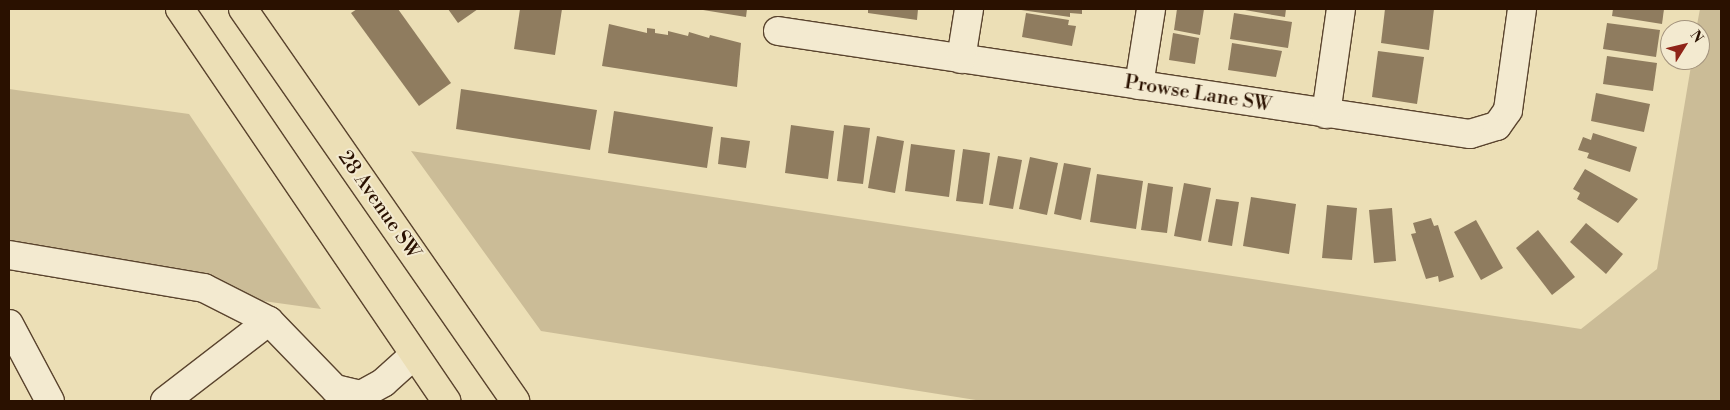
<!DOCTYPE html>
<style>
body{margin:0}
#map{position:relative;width:1730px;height:410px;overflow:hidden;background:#ecdfb6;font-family:"Libre Bodoni",serif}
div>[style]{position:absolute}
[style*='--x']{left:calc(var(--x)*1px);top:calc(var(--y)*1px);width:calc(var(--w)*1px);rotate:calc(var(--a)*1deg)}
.green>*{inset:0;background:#cbbc97}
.building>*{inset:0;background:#8f7c5f}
.roads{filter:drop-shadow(1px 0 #5a442e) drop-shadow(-1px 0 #5a442e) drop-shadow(0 1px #5a442e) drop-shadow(0 -1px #5a442e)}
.minor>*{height:28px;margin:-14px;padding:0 14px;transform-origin:14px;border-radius:14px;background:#f3ead0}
.major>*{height:28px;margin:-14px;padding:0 14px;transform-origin:14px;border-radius:14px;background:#ecdfb6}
span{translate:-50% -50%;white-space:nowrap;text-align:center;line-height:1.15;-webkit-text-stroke:4px #f3ead0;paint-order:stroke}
.street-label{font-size:20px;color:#2a1100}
.frame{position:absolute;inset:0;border:10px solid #2a1100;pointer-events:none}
.north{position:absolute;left:1660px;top:20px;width:50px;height:50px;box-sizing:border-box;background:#f3ead0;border:1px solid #a3937d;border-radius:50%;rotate:54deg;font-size:14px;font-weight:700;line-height:20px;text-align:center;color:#2a1100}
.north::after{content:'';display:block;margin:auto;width:18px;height:22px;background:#8f2418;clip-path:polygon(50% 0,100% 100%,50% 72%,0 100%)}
</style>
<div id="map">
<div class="green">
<div style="clip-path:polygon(1700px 9px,1721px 9px,1721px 401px,982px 401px,541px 331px,411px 151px,1581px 329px,1657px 269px,1692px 60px,1700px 60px,1700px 30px,1696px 30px)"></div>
<div style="clip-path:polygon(9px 89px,189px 114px,321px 309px,9px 266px)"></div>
</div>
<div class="building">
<div style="clip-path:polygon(357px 9px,398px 9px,451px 83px,419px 106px,351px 13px)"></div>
<div style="clip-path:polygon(448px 9px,478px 9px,458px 23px)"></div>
<div style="clip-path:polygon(520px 9px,562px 9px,555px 55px,514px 49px)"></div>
<div style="clip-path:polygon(697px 9px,747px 9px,746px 17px)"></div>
<div style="clip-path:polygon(868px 9px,918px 9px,917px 20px,868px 13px)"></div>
<div style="clip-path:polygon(1015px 9px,1082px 9px,1082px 14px,1070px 13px,1070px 17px)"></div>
<div style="clip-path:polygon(1177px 9px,1204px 9px,1200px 35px,1174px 30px)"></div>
<div style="clip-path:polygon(1239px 9px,1286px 9px,1285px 17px)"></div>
<div style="clip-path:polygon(1385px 9px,1434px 9px,1429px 50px,1381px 43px)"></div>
<div style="clip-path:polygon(1613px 9px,1664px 9px,1662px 24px,1612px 16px)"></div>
<div style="clip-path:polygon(1026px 13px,1069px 20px,1068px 25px,1076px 26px,1072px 46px,1022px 37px)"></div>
<div style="clip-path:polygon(1234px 13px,1292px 22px,1288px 48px,1230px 39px)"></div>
<div style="clip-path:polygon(1607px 23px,1660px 30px,1656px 57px,1603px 49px)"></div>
<div style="clip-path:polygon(609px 24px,647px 33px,647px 28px,655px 29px,655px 33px,668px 35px,668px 31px,688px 36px,689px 32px,709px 38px,710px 35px,741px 43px,737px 87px,602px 66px)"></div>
<div style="clip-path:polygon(1173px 33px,1199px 38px,1195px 64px,1169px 60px)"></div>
<div style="clip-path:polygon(1232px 43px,1282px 51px,1276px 77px,1228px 70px)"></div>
<div style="clip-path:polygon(1378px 51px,1424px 57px,1417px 104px,1372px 97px)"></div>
<div style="clip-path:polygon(1607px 56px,1657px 63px,1653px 91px,1603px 84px)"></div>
<div style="clip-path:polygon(461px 89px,597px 110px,590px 150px,456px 129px)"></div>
<div style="clip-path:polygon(1596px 93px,1650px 104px,1644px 132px,1591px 121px)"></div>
<div style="clip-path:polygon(614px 111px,713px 127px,707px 168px,608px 153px)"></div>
<div style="clip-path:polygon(791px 125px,834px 131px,828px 179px,785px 173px)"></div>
<div style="clip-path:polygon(844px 125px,870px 128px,863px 184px,837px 181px)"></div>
<div style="clip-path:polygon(1593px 133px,1637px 147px,1630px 172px,1587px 158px,1589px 153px,1578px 150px,1583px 137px,1591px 140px)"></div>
<div style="clip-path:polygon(877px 136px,904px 141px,895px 193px,868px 188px)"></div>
<div style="clip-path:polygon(721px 137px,750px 141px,746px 168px,718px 164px)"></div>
<div style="clip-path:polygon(911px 144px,955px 150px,949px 197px,905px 191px)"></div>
<div style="clip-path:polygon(963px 149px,990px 153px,983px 204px,956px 201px)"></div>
<div style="clip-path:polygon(998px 156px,1022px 160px,1013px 209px,989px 205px)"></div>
<div style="clip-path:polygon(1030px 157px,1058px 163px,1047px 215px,1019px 209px)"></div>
<div style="clip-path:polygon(1064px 163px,1091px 168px,1081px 220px,1054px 214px)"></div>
<div style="clip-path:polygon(1585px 169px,1638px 199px,1618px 223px,1577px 199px,1580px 193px,1573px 189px)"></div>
<div style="clip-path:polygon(1097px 174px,1143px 181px,1136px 229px,1090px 222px)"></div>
<div style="clip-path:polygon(1148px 183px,1173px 187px,1167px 233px,1141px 230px)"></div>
<div style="clip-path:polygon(1184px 183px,1211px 188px,1201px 241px,1174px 236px)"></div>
<div style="clip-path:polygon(1251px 197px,1296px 204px,1289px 254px,1243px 246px)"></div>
<div style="clip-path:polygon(1216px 199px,1239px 202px,1232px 246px,1208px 242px)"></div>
<div style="clip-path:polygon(1327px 205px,1357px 208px,1352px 260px,1322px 258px)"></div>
<div style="clip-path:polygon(1392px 208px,1396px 261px,1374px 263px,1369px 210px)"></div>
<div style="clip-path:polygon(1431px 218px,1434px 226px,1438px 225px,1454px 277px,1439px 282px,1438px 276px,1426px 279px,1411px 234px,1416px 233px,1413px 223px)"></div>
<div style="clip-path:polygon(1476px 220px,1503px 268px,1481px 280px,1454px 232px)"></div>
<div style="clip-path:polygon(1586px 223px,1623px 254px,1606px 274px,1570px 242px)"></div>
<div style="clip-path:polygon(1538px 230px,1575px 277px,1552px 295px,1516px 248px)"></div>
</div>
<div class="roads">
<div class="minor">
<div style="--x:778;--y:31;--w:700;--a:8.47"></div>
<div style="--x:1470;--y:134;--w:28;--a:-17"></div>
<div style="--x:1497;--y:126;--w:19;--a:-55"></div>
<div style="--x:1508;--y:110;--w:102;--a:-82.1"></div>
<div style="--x:961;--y:59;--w:51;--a:-80.9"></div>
<div style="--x:1139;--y:85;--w:77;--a:-81"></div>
<div style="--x:1326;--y:114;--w:106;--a:-81.9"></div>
<div style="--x:9;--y:255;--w:198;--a:9.6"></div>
<div style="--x:204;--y:288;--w:73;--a:26.9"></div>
<div style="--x:269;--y:321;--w:95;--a:45.9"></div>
<div style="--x:335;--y:389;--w:27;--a:13"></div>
<div style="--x:361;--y:395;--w:26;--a:-29"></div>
<div style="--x:384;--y:382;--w:40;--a:-42"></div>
<div style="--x:9;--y:324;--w:87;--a:62"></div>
<div style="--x:165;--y:401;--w:131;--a:-37.6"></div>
</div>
<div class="major">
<div style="--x:180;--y:9;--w:474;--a:55.8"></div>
<div style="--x:243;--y:9;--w:477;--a:55.2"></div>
</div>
</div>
<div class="street-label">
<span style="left:1198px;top:94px;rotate:9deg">Prowse Lane SW</span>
<span style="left:379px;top:205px;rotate:55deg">28 Avenue SW</span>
</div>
<div class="frame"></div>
<div class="north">N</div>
</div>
